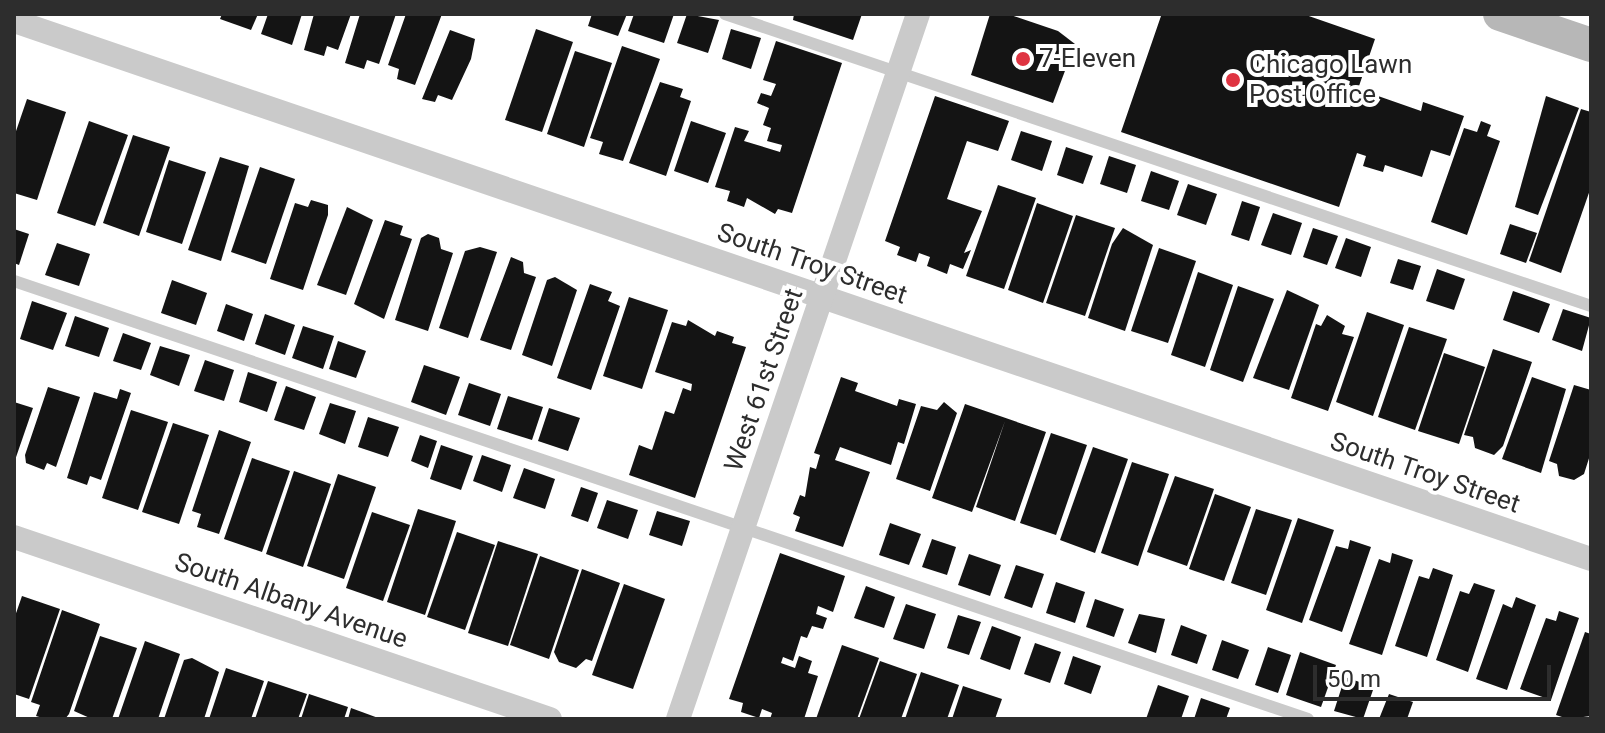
<!DOCTYPE html>
<style>
body{margin:0}
#map{position:relative;width:1605px;height:733px;overflow:hidden;background:#fff;font-family:Roboto,sans-serif}
div>[style]{position:absolute}
[style*='--x']{left:calc(var(--x)*1px);top:calc(var(--y)*1px);width:calc(var(--w)*1px);rotate:calc(var(--a)*1deg)}
.building>*{inset:0;background:#141414}
.service>*{height:12px;margin:-6px;padding:0 6px;transform-origin:6px;border-radius:6px;background:#cacaca}
.minor>*{height:24px;margin:-12px;padding:0 12px;transform-origin:12px;border-radius:12px;background:#cacaca}
.secondary>*{height:34px;margin:-17px;padding:0 17px;transform-origin:17px;border-radius:17px;background:#b7b7b7}
.dots>*{width:22px;height:22px;translate:-50% -50%;box-sizing:border-box;border:4px solid #fff;border-radius:50%}
span{translate:-50% -50%;white-space:nowrap;text-align:center;line-height:1.15;-webkit-text-stroke:8px #fff;paint-order:stroke}
.poi-label{font-size:26px;color:#2d2d2d}
.left{translate:0 -50%;text-align:left}
.street-label{font-size:26px;color:#2d2d2d}
.frame{position:absolute;inset:0;border:16px solid #2d2d2d;pointer-events:none}
.scale{position:absolute;left:1313px;top:665px;width:238px;height:36px;box-sizing:border-box;border:4px solid #2d2d2d;border-top:0;padding-left:10px;font-size:24px;line-height:28px;white-space:nowrap;color:#2d2d2d;-webkit-text-stroke:6px #fff;paint-order:stroke}
</style>
<div id="map">
<div class="building">
<div style="clip-path:polygon(222px 14px,258px 14px,251px 30px,220px 19px)"></div>
<div style="clip-path:polygon(268px 14px,302px 14px,292px 45px,261px 34px)"></div>
<div style="clip-path:polygon(314px 14px,351px 14px,338px 50px,327px 46px,324px 56px,304px 50px)"></div>
<div style="clip-path:polygon(360px 14px,396px 14px,379px 64px,367px 60px,364px 69px,345px 63px)"></div>
<div style="clip-path:polygon(406px 14px,442px 14px,415px 85px,397px 79px,399px 69px,388px 65px)"></div>
<div style="clip-path:polygon(592px 14px,627px 14px,618px 36px,588px 26px)"></div>
<div style="clip-path:polygon(634px 14px,674px 14px,664px 43px,628px 31px)"></div>
<div style="clip-path:polygon(687px 14px,719px 20px,708px 53px,677px 43px)"></div>
<div style="clip-path:polygon(794px 14px,862px 14px,853px 40px,793px 20px)"></div>
<div style="clip-path:polygon(990px 14px,1008px 14px,1058px 31px,1075px 44px,1053px 103px,971px 75px)"></div>
<div style="clip-path:polygon(1303px 14px,1375px 39px,1358px 89px,1421px 111px,1423px 102px,1464px 116px,1450px 156px,1431px 150px,1422px 177px,1385px 165px,1383px 172px,1363px 166px,1366px 156px,1357px 153px,1339px 207px,1121px 132px,1161px 16px)"></div>
<div style="clip-path:polygon(536px 29px,573px 42px,542px 132px,505px 120px)"></div>
<div style="clip-path:polygon(731px 29px,761px 38px,751px 69px,722px 59px)"></div>
<div style="clip-path:polygon(450px 30px,475px 39px,471px 59px,452px 100px,438px 95px,435px 102px,422px 99px)"></div>
<div style="clip-path:polygon(776px 41px,842px 63px,792px 213px,778px 209px,775px 214px,747px 198px,744px 207px,727px 201px,730px 191px,715px 187px,735px 127px,749px 131px,744px 141px,780px 152px,782px 145px,767px 141px,771px 128px,763px 125px,769px 108px,757px 103px,761px 93px,771px 96px,776px 84px,763px 80px)"></div>
<div style="clip-path:polygon(622px 46px,660px 59px,623px 161px,599px 154px,603px 142px,590px 138px)"></div>
<div style="clip-path:polygon(575px 51px,612px 63px,584px 147px,547px 134px)"></div>
<div style="clip-path:polygon(660px 82px,683px 89px,680px 97px,691px 101px,666px 176px,629px 163px)"></div>
<div style="clip-path:polygon(935px 96px,1009px 121px,998px 151px,967px 141px,947px 199px,982px 211px,964px 253px,971px 250px,963px 269px,950px 264px,947px 274px,927px 266px,930px 257px,919px 253px,916px 262px,897px 255px,900px 247px,885px 241px)"></div>
<div style="clip-path:polygon(1546px 96px,1579px 108px,1538px 215px,1515px 207px)"></div>
<div style="clip-path:polygon(27px 99px,66px 112px,37px 200px,14px 193px,14px 137px)"></div>
<div style="clip-path:polygon(1581px 109px,1591px 112px,1591px 187px,1561px 273px,1529px 261px)"></div>
<div style="clip-path:polygon(89px 121px,128px 135px,95px 226px,57px 213px)"></div>
<div style="clip-path:polygon(691px 121px,726px 133px,708px 183px,674px 171px)"></div>
<div style="clip-path:polygon(1481px 121px,1491px 125px,1487px 136px,1500px 141px,1467px 235px,1431px 222px,1464px 128px,1477px 132px)"></div>
<div style="clip-path:polygon(1021px 131px,1052px 141px,1042px 171px,1011px 160px)"></div>
<div style="clip-path:polygon(133px 135px,170px 147px,139px 236px,103px 223px)"></div>
<div style="clip-path:polygon(1066px 147px,1093px 156px,1083px 184px,1057px 175px)"></div>
<div style="clip-path:polygon(1109px 156px,1136px 165px,1127px 193px,1100px 184px)"></div>
<div style="clip-path:polygon(220px 157px,249px 166px,221px 261px,188px 250px)"></div>
<div style="clip-path:polygon(169px 160px,206px 172px,182px 244px,146px 232px)"></div>
<div style="clip-path:polygon(260px 167px,295px 179px,266px 264px,231px 252px)"></div>
<div style="clip-path:polygon(1151px 171px,1179px 181px,1169px 210px,1141px 201px)"></div>
<div style="clip-path:polygon(1188px 184px,1217px 194px,1206px 225px,1177px 215px)"></div>
<div style="clip-path:polygon(998px 185px,1036px 198px,1004px 289px,966px 276px)"></div>
<div style="clip-path:polygon(311px 200px,328px 205px,328px 215px,303px 290px,270px 279px,295px 203px,308px 207px)"></div>
<div style="clip-path:polygon(1242px 201px,1260px 207px,1249px 241px,1231px 235px)"></div>
<div style="clip-path:polygon(1037px 203px,1073px 216px,1043px 303px,1008px 290px)"></div>
<div style="clip-path:polygon(347px 207px,373px 220px,346px 295px,317px 285px)"></div>
<div style="clip-path:polygon(1273px 213px,1302px 223px,1291px 255px,1261px 245px)"></div>
<div style="clip-path:polygon(1076px 215px,1115px 228px,1085px 316px,1046px 303px)"></div>
<div style="clip-path:polygon(385px 220px,403px 226px,400px 235px,412px 239px,384px 319px,354px 304px)"></div>
<div style="clip-path:polygon(1510px 224px,1537px 233px,1526px 263px,1500px 254px)"></div>
<div style="clip-path:polygon(1123px 228px,1153px 245px,1125px 331px,1088px 318px,1112px 244px)"></div>
<div style="clip-path:polygon(1313px 228px,1338px 236px,1327px 265px,1303px 257px)"></div>
<div style="clip-path:polygon(14px 229px,29px 234px,19px 265px,14px 263px)"></div>
<div style="clip-path:polygon(428px 234px,439px 238px,441px 249px,453px 253px,428px 331px,395px 320px,421px 238px)"></div>
<div style="clip-path:polygon(1346px 238px,1371px 247px,1361px 277px,1335px 268px)"></div>
<div style="clip-path:polygon(57px 243px,90px 254px,79px 286px,45px 275px)"></div>
<div style="clip-path:polygon(480px 247px,497px 252px,468px 338px,439px 328px,465px 251px)"></div>
<div style="clip-path:polygon(1159px 248px,1196px 261px,1168px 343px,1131px 331px)"></div>
<div style="clip-path:polygon(511px 257px,523px 262px,524px 273px,536px 277px,511px 350px,480px 340px)"></div>
<div style="clip-path:polygon(1398px 259px,1421px 266px,1413px 290px,1390px 283px)"></div>
<div style="clip-path:polygon(1437px 269px,1465px 279px,1454px 310px,1426px 301px)"></div>
<div style="clip-path:polygon(1198px 272px,1233px 285px,1205px 367px,1171px 355px)"></div>
<div style="clip-path:polygon(555px 277px,577px 290px,552px 366px,522px 355px,547px 280px)"></div>
<div style="clip-path:polygon(172px 280px,207px 293px,196px 325px,161px 313px)"></div>
<div style="clip-path:polygon(590px 284px,612px 292px,608px 301px,620px 306px,591px 390px,557px 378px)"></div>
<div style="clip-path:polygon(1238px 286px,1274px 299px,1243px 382px,1210px 370px)"></div>
<div style="clip-path:polygon(1287px 290px,1319px 305px,1289px 390px,1253px 378px)"></div>
<div style="clip-path:polygon(1513px 291px,1550px 304px,1539px 333px,1503px 320px)"></div>
<div style="clip-path:polygon(629px 297px,668px 310px,642px 389px,603px 376px)"></div>
<div style="clip-path:polygon(32px 301px,67px 313px,53px 350px,20px 339px)"></div>
<div style="clip-path:polygon(226px 304px,253px 314px,244px 341px,217px 331px)"></div>
<div style="clip-path:polygon(1563px 309px,1591px 318px,1582px 351px,1552px 340px)"></div>
<div style="clip-path:polygon(1367px 312px,1404px 325px,1373px 416px,1336px 402px)"></div>
<div style="clip-path:polygon(265px 314px,295px 325px,285px 355px,255px 344px)"></div>
<div style="clip-path:polygon(1327px 315px,1345px 326px,1342px 334px,1354px 337px,1328px 411px,1291px 398px,1316px 324px,1321px 326px)"></div>
<div style="clip-path:polygon(75px 316px,109px 328px,99px 357px,65px 346px)"></div>
<div style="clip-path:polygon(688px 320px,715px 336px,717px 331px,734px 337px,732px 343px,746px 347px,695px 498px,629px 475px,639px 445px,652px 450px,665px 411px,674px 414px,683px 388px,691px 391px,692px 384px,655px 372px,672px 322px,686px 326px)"></div>
<div style="clip-path:polygon(303px 326px,334px 336px,323px 369px,292px 358px)"></div>
<div style="clip-path:polygon(1409px 327px,1447px 339px,1415px 430px,1378px 417px)"></div>
<div style="clip-path:polygon(123px 333px,151px 343px,141px 370px,113px 361px)"></div>
<div style="clip-path:polygon(338px 341px,366px 351px,356px 378px,329px 369px)"></div>
<div style="clip-path:polygon(160px 346px,190px 355px,179px 386px,150px 375px)"></div>
<div style="clip-path:polygon(1493px 349px,1532px 362px,1503px 446px,1494px 455px,1475px 448px,1473px 437px,1464px 435px)"></div>
<div style="clip-path:polygon(1444px 353px,1485px 367px,1459px 444px,1418px 431px)"></div>
<div style="clip-path:polygon(205px 360px,234px 370px,224px 401px,194px 391px)"></div>
<div style="clip-path:polygon(424px 365px,460px 377px,446px 415px,411px 402px)"></div>
<div style="clip-path:polygon(248px 372px,277px 382px,267px 412px,239px 402px)"></div>
<div style="clip-path:polygon(841px 377px,858px 383px,855px 391px,897px 406px,899px 399px,916px 404px,904px 444px,898px 442px,891px 465px,840px 447px,835px 460px,870px 472px,843px 547px,795px 531px,800px 517px,793px 514px,800px 495px,805px 497px,810px 467px,816px 469px,820px 455px,814px 453px)"></div>
<div style="clip-path:polygon(1532px 377px,1566px 389px,1541px 473px,1502px 459px)"></div>
<div style="clip-path:polygon(469px 383px,501px 394px,490px 426px,458px 415px)"></div>
<div style="clip-path:polygon(1574px 385px,1591px 390px,1591px 452px,1584px 474px,1574px 480px,1559px 476px,1557px 464px,1549px 461px)"></div>
<div style="clip-path:polygon(286px 386px,316px 397px,304px 430px,274px 420px)"></div>
<div style="clip-path:polygon(48px 387px,80px 397px,56px 467px,47px 463px,44px 470px,26px 463px,25px 455px)"></div>
<div style="clip-path:polygon(120px 389px,131px 393px,101px 480px,90px 476px,87px 485px,67px 478px,94px 392px,117px 399px)"></div>
<div style="clip-path:polygon(508px 396px,543px 407px,532px 440px,497px 429px)"></div>
<div style="clip-path:polygon(14px 402px,33px 408px,14px 463px)"></div>
<div style="clip-path:polygon(944px 402px,957px 413px,930px 491px,896px 479px,921px 406px,937px 410px)"></div>
<div style="clip-path:polygon(330px 403px,356px 411px,345px 444px,319px 434px)"></div>
<div style="clip-path:polygon(965px 404px,1046px 432px,1015px 521px,976px 507px,1005px 421px,972px 512px,932px 498px)"></div>
<div style="clip-path:polygon(549px 408px,580px 418px,568px 451px,538px 441px)"></div>
<div style="clip-path:polygon(131px 410px,168px 422px,138px 510px,102px 498px)"></div>
<div style="clip-path:polygon(368px 417px,399px 427px,388px 457px,358px 447px)"></div>
<div style="clip-path:polygon(173px 423px,209px 435px,179px 524px,142px 512px)"></div>
<div style="clip-path:polygon(219px 430px,251px 442px,219px 534px,197px 527px,201px 514px,192px 511px)"></div>
<div style="clip-path:polygon(1051px 433px,1087px 445px,1056px 535px,1020px 523px)"></div>
<div style="clip-path:polygon(420px 435px,437px 441px,428px 468px,411px 461px)"></div>
<div style="clip-path:polygon(441px 445px,473px 456px,461px 490px,430px 479px)"></div>
<div style="clip-path:polygon(1093px 447px,1128px 459px,1095px 553px,1060px 540px)"></div>
<div style="clip-path:polygon(482px 455px,511px 465px,502px 492px,473px 481px)"></div>
<div style="clip-path:polygon(252px 458px,290px 471px,262px 552px,224px 539px)"></div>
<div style="clip-path:polygon(1132px 462px,1169px 474px,1138px 566px,1101px 553px)"></div>
<div style="clip-path:polygon(524px 468px,555px 479px,545px 509px,513px 498px)"></div>
<div style="clip-path:polygon(294px 471px,331px 484px,303px 567px,266px 554px)"></div>
<div style="clip-path:polygon(338px 474px,376px 487px,344px 579px,307px 566px)"></div>
<div style="clip-path:polygon(1175px 476px,1214px 489px,1187px 566px,1147px 552px)"></div>
<div style="clip-path:polygon(581px 487px,598px 493px,588px 522px,571px 516px)"></div>
<div style="clip-path:polygon(1215px 494px,1251px 507px,1224px 581px,1189px 569px)"></div>
<div style="clip-path:polygon(607px 500px,638px 510px,628px 539px,597px 528px)"></div>
<div style="clip-path:polygon(418px 509px,456px 521px,425px 615px,387px 602px)"></div>
<div style="clip-path:polygon(1256px 509px,1292px 520px,1266px 595px,1231px 583px)"></div>
<div style="clip-path:polygon(657px 511px,690px 521px,682px 546px,649px 535px)"></div>
<div style="clip-path:polygon(372px 512px,410px 525px,383px 601px,346px 588px)"></div>
<div style="clip-path:polygon(1298px 518px,1334px 530px,1302px 623px,1266px 610px)"></div>
<div style="clip-path:polygon(890px 523px,921px 534px,909px 565px,879px 555px)"></div>
<div style="clip-path:polygon(457px 532px,495px 545px,465px 630px,427px 617px)"></div>
<div style="clip-path:polygon(932px 539px,956px 547px,947px 575px,922px 567px)"></div>
<div style="clip-path:polygon(1350px 540px,1371px 547px,1342px 632px,1309px 620px,1336px 546px,1348px 549px)"></div>
<div style="clip-path:polygon(498px 541px,538px 554px,508px 646px,468px 633px)"></div>
<div style="clip-path:polygon(780px 553px,845px 576px,833px 612px,818px 606px,816px 614px,827px 618px,823px 629px,812px 626px,807px 638px,801px 636px,793px 661px,783px 657px,781px 663px,795px 668px,799px 656px,812px 661px,808px 673px,818px 676px,804px 719px,770px 719px,772px 713px,762px 709px,759px 718px,741px 712px,743px 703px,729px 699px)"></div>
<div style="clip-path:polygon(1392px 553px,1413px 560px,1382px 655px,1349px 644px,1379px 559px,1390px 563px)"></div>
<div style="clip-path:polygon(969px 554px,1001px 565px,990px 596px,958px 585px)"></div>
<div style="clip-path:polygon(540px 556px,579px 570px,549px 659px,510px 645px)"></div>
<div style="clip-path:polygon(1016px 565px,1044px 574px,1032px 608px,1004px 598px)"></div>
<div style="clip-path:polygon(1433px 568px,1453px 575px,1427px 657px,1395px 646px,1419px 576px,1429px 579px)"></div>
<div style="clip-path:polygon(582px 569px,620px 583px,592px 661px,586px 659px,576px 668px,559px 662px,554px 652px)"></div>
<div style="clip-path:polygon(1056px 582px,1085px 592px,1075px 623px,1046px 613px)"></div>
<div style="clip-path:polygon(1474px 583px,1495px 590px,1468px 672px,1436px 660px,1460px 591px,1469px 594px)"></div>
<div style="clip-path:polygon(624px 584px,665px 599px,633px 689px,592px 675px)"></div>
<div style="clip-path:polygon(866px 586px,895px 597px,884px 628px,854px 618px)"></div>
<div style="clip-path:polygon(22px 596px,60px 609px,29px 699px,14px 694px,14px 619px)"></div>
<div style="clip-path:polygon(1516px 597px,1536px 605px,1507px 690px,1476px 679px,1503px 604px,1512px 608px)"></div>
<div style="clip-path:polygon(1095px 599px,1124px 609px,1114px 637px,1086px 627px)"></div>
<div style="clip-path:polygon(906px 604px,936px 614px,924px 649px,893px 639px)"></div>
<div style="clip-path:polygon(62px 610px,100px 624px,69px 714px,65px 719px,46px 719px,36px 716px,40px 705px,31px 702px)"></div>
<div style="clip-path:polygon(1559px 611px,1579px 618px,1551px 700px,1520px 689px,1546px 618px,1556px 621px)"></div>
<div style="clip-path:polygon(1139px 614px,1165px 619px,1156px 653px,1128px 643px)"></div>
<div style="clip-path:polygon(958px 615px,981px 622px,969px 655px,947px 648px)"></div>
<div style="clip-path:polygon(1181px 625px,1207px 635px,1197px 664px,1171px 655px)"></div>
<div style="clip-path:polygon(992px 626px,1021px 637px,1010px 670px,980px 659px)"></div>
<div style="clip-path:polygon(1585px 632px,1591px 634px,1591px 716px,1568px 719px,1556px 715px)"></div>
<div style="clip-path:polygon(100px 636px,137px 648px,112px 719px,92px 719px,74px 711px)"></div>
<div style="clip-path:polygon(1222px 640px,1249px 650px,1238px 679px,1212px 670px)"></div>
<div style="clip-path:polygon(145px 641px,180px 654px,158px 719px,118px 719px)"></div>
<div style="clip-path:polygon(1035px 643px,1061px 652px,1050px 683px,1024px 674px)"></div>
<div style="clip-path:polygon(842px 645px,879px 658px,857px 719px,816px 719px)"></div>
<div style="clip-path:polygon(1268px 647px,1291px 655px,1278px 693px,1255px 685px)"></div>
<div style="clip-path:polygon(1300px 652px,1336px 665px,1321px 707px,1286px 695px)"></div>
<div style="clip-path:polygon(1073px 656px,1101px 666px,1091px 694px,1064px 684px)"></div>
<div style="clip-path:polygon(192px 658px,219px 672px,204px 719px,164px 719px,184px 660px)"></div>
<div style="clip-path:polygon(880px 661px,917px 674px,901px 719px,859px 719px)"></div>
<div style="clip-path:polygon(226px 668px,264px 681px,251px 719px,209px 719px)"></div>
<div style="clip-path:polygon(921px 672px,959px 685px,947px 719px,905px 719px)"></div>
<div style="clip-path:polygon(1345px 677px,1374px 687px,1363px 719px,1334px 711px)"></div>
<div style="clip-path:polygon(268px 681px,307px 694px,298px 719px,255px 719px)"></div>
<div style="clip-path:polygon(1158px 685px,1189px 696px,1181px 719px,1146px 719px)"></div>
<div style="clip-path:polygon(963px 686px,1002px 699px,995px 719px,952px 719px)"></div>
<div style="clip-path:polygon(309px 694px,348px 707px,344px 719px,301px 719px)"></div>
<div style="clip-path:polygon(1389px 694px,1413px 702px,1407px 719px,1379px 719px)"></div>
<div style="clip-path:polygon(1201px 698px,1230px 708px,1226px 719px,1194px 719px)"></div>
<div style="clip-path:polygon(351px 708px,381px 719px,348px 719px)"></div>
</div>
<div class="service">
<div style="--x:725;--y:14;--w:914;--a:18.63"></div>
<div style="--x:14;--y:281;--w:1366;--a:18.7"></div>
</div>
<div class="minor">
<div style="--x:14;--y:21;--w:1666;--a:18.84"></div>
<div style="--x:14;--y:537;--w:566;--a:18.76"></div>
<div style="--x:678;--y:719;--w:745;--a:-71.2"></div>
</div>
<div class="secondary">
<div style="--x:1500;--y:14;--w:96;--a:18.8"></div>
</div>
<div class="dots">
<div style="left:1023px;top:59px;background:#df3442"></div>
<div style="left:1233px;top:80px;background:#df3442"></div>
</div>
<div class="poi-label">
<span class="left" style="left:1039px;top:59px">7-Eleven</span>
<span class="left" style="left:1249px;top:80px">Chicago Lawn<br>Post Office</span>
</div>
<div class="street-label">
<span style="left:812px;top:264px;rotate:19deg">South Troy Street</span>
<span style="left:764px;top:380px;rotate:-71deg">West 61st Street</span>
<span style="left:1425px;top:473px;rotate:19deg">South Troy Street</span>
<span style="left:291px;top:601px;rotate:19deg">South Albany Avenue</span>
</div>
<div class="frame"></div>
<div class="scale">50 m</div>
</div>
